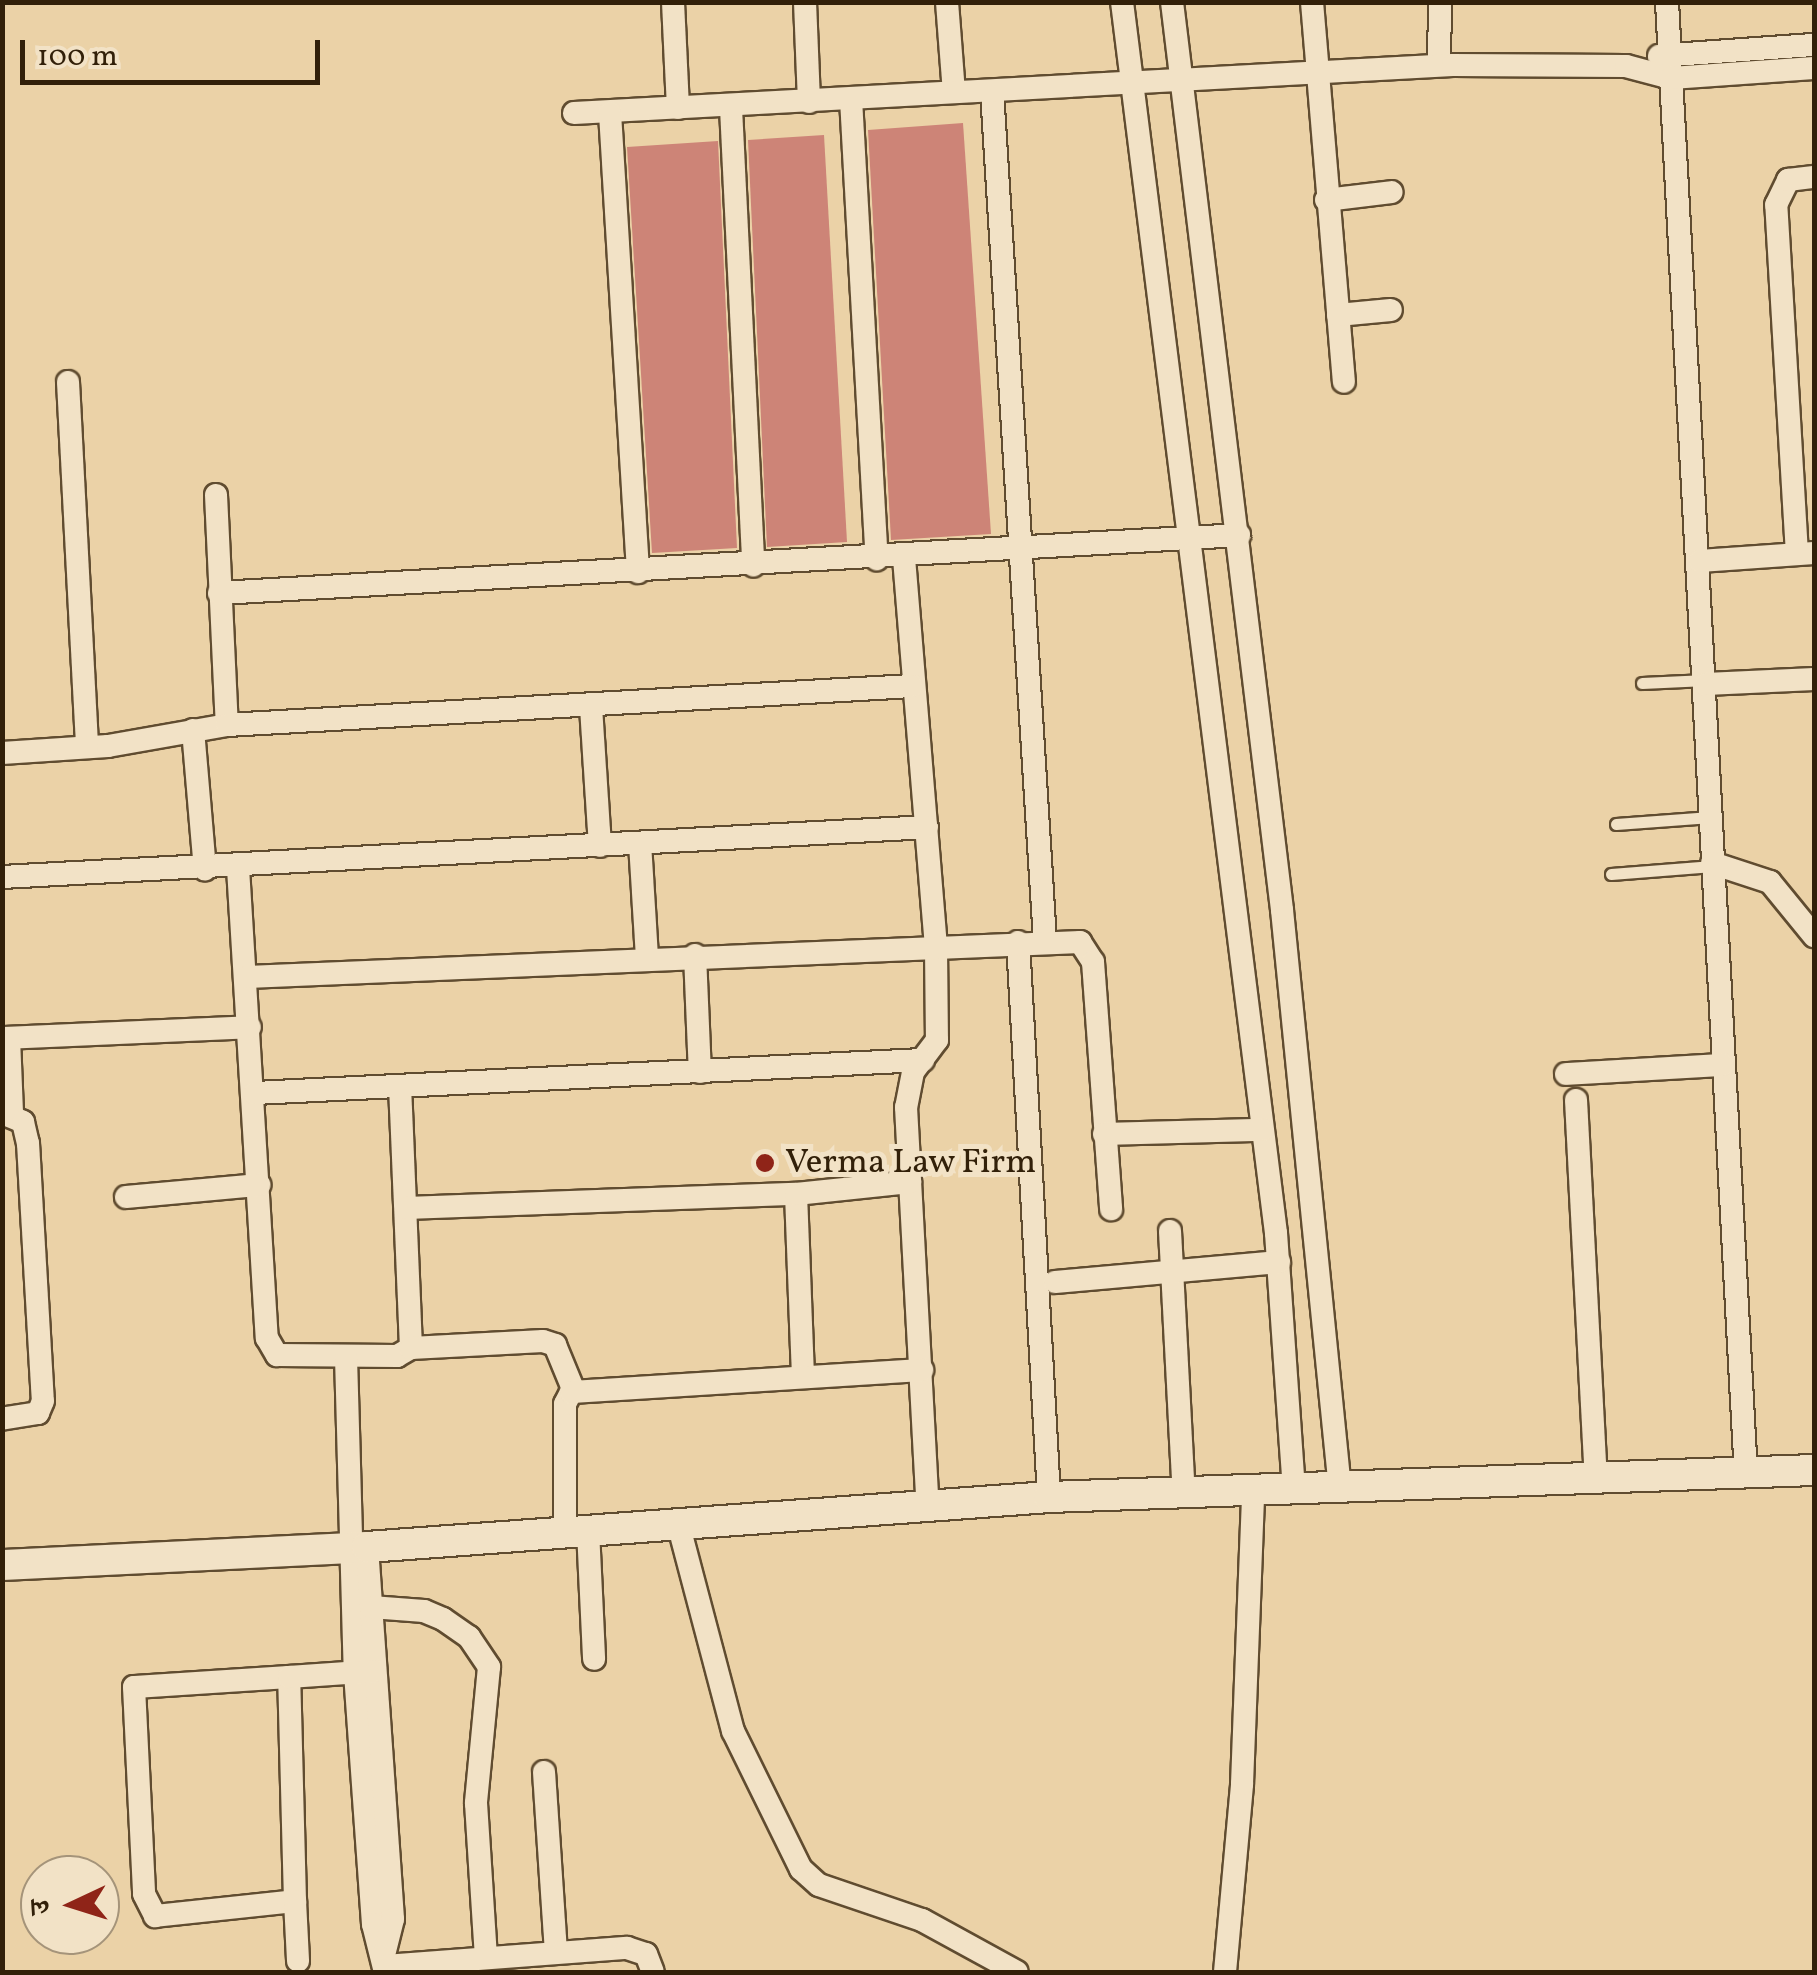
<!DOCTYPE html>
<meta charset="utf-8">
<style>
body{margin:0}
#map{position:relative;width:1817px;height:1975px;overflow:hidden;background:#ebd2a7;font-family:Vollkorn,"Noto Serif Devanagari",serif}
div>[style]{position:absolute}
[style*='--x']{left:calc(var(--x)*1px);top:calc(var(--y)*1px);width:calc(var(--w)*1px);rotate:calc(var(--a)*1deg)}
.building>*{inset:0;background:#cd8477}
.roads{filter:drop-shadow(2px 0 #604c30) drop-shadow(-2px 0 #604c30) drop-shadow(0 2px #604c30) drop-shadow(0 -2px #604c30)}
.service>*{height:11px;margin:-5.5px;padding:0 5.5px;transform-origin:5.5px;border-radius:5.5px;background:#f2e2c6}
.minor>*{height:22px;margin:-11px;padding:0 11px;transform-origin:11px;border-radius:11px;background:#f2e2c6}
.tertiary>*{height:30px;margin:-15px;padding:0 15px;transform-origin:15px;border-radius:15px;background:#f2e2c6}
.dots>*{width:28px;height:28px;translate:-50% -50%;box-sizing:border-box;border:5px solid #f2e2c6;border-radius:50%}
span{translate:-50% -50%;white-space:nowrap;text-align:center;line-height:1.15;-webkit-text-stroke:10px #f2e2c6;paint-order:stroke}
.poi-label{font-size:35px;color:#322009}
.left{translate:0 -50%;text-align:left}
.frame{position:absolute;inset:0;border:5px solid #322009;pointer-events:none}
.north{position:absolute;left:20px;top:1855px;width:100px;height:100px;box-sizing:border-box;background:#f2e2c6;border:2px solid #a5947a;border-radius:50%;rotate:266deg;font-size:28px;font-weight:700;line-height:40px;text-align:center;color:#322009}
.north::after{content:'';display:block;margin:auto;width:35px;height:45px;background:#8f2418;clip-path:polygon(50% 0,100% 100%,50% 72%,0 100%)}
.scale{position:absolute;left:20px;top:40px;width:300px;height:45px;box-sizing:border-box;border:5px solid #322009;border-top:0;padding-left:12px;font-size:30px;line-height:35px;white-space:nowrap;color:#322009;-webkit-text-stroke:8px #f2e2c6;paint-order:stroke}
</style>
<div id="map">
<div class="building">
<div style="clip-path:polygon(963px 123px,991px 534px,891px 540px,868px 130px)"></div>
<div style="clip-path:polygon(824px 135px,847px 542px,767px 547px,748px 140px)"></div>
<div style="clip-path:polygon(718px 141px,737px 548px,652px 553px,627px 147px)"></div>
</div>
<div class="roads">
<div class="service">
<div style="--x:1642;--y:683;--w:64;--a:-2.7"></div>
<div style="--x:1616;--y:824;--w:95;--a:-4.2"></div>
<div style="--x:1611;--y:874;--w:102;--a:-4.5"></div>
</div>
<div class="minor">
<div style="--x:673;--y:2;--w:106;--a:87.3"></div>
<div style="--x:805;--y:2;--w:100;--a:87.7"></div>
<div style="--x:947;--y:2;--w:90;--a:85.6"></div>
<div style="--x:1122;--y:2;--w:1241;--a:82.87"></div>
<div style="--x:1276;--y:1233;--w:259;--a:86"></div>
<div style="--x:1172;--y:2;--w:915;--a:83.09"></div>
<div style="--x:1282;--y:910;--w:582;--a:84.28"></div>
<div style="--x:1312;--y:2;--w:381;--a:85.2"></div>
<div style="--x:1667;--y:2;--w:1473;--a:86.93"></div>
<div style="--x:1659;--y:56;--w:155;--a:-4.1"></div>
<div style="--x:1439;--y:65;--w:63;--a:-89.1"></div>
<div style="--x:992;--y:91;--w:851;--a:86.43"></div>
<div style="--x:851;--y:99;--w:461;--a:86.8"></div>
<div style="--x:731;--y:108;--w:458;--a:87.2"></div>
<div style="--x:574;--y:113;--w:880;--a:-3.13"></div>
<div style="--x:1453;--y:65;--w:173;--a:0.3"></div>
<div style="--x:1626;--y:66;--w:47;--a:14.9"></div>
<div style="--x:1671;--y:78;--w:143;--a:-4"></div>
<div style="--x:610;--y:113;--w:460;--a:86.5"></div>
<div style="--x:1326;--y:200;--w:66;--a:-6.9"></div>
<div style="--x:1338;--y:315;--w:53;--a:-5.4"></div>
<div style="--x:68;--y:382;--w:365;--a:87"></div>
<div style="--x:216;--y:495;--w:230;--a:87.3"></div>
<div style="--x:1797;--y:554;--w:350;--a:-93.4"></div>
<div style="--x:1776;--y:205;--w:28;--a:-64"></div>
<div style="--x:1788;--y:180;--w:26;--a:-7"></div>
<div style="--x:904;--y:558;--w:391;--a:85.3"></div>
<div style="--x:936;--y:948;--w:92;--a:89.4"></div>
<div style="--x:937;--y:1040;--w:40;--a:127"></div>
<div style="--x:913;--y:1072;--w:36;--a:101"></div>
<div style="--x:906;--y:1107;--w:402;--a:86.9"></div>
<div style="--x:1700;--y:561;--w:114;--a:-4"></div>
<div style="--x:219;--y:593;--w:1022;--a:-3.25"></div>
<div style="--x:1706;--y:684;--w:108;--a:-2.7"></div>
<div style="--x:591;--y:707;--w:139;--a:86.3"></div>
<div style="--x:193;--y:730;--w:140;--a:85.1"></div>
<div style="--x:2;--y:753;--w:106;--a:-3.8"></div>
<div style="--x:108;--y:746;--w:121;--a:-10"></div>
<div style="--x:227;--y:725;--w:686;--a:-3.26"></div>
<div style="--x:640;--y:843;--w:114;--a:86.5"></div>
<div style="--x:1712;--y:863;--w:61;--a:18.1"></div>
<div style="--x:1770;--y:882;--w:70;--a:50.8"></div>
<div style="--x:238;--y:868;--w:471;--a:86.5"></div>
<div style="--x:267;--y:1338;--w:20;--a:60"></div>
<div style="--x:277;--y:1355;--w:120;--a:0.5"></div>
<div style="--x:397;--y:1356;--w:16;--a:-30"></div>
<div style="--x:411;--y:1348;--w:261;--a:-92.4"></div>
<div style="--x:2;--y:877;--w:926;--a:-3.09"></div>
<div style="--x:1018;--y:942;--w:556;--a:86.8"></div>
<div style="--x:695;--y:955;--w:117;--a:87.6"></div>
<div style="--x:247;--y:977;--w:834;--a:-2.41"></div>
<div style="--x:1080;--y:942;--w:24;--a:57"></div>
<div style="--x:1093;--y:962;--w:248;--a:85.8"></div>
<div style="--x:2;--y:1038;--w:248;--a:-2.5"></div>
<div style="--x:9;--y:1038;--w:76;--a:87.7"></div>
<div style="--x:1566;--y:1074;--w:157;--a:-3.3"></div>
<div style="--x:255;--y:1093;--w:669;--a:-2.83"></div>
<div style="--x:1576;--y:1100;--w:379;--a:87"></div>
<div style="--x:2;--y:1113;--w:23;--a:23"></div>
<div style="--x:23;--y:1122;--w:22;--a:77"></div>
<div style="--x:28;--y:1143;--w:258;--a:86.7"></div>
<div style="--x:43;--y:1401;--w:13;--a:113"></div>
<div style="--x:38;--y:1413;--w:36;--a:171"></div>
<div style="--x:1104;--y:1134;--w:158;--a:-1.5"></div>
<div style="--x:796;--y:1194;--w:183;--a:87.8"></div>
<div style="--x:126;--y:1197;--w:134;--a:-5.2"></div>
<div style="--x:406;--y:1208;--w:390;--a:-2.1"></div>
<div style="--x:796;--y:1194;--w:115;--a:-6"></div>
<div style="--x:1170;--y:1231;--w:263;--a:87"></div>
<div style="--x:1055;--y:1282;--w:225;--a:-5.1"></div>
<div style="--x:411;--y:1348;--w:132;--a:-3"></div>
<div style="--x:543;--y:1341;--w:13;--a:18"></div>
<div style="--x:555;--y:1345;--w:50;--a:67.6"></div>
<div style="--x:346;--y:1357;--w:316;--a:88.4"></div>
<div style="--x:355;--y:1673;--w:252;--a:85.9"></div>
<div style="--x:373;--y:1924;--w:49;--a:76"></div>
<div style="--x:678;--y:1523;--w:215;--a:75.2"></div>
<div style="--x:733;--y:1731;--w:154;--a:63.8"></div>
<div style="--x:801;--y:1869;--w:24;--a:42"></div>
<div style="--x:819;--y:1885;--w:109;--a:18.8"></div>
<div style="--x:922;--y:1920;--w:108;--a:28.7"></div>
<div style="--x:588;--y:1530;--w:129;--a:87.3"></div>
<div style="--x:565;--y:1531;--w:127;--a:-90"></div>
<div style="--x:565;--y:1404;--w:13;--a:-63"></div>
<div style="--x:571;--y:1392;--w:352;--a:-3.6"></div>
<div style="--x:367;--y:1547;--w:373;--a:86"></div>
<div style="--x:393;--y:1919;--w:38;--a:104"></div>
<div style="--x:371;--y:1607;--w:53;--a:4.3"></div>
<div style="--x:424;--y:1611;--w:21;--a:23"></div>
<div style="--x:443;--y:1619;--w:32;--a:35"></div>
<div style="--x:469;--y:1637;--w:36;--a:56"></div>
<div style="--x:489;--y:1667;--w:137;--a:95.5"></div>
<div style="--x:476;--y:1803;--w:155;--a:86.3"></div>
<div style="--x:289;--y:1677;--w:155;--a:176.3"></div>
<div style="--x:134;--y:1687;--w:207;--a:87.2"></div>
<div style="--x:144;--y:1894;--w:25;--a:63"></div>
<div style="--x:155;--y:1916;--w:141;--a:-6.1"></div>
<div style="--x:295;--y:1901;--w:224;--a:-91.5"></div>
<div style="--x:289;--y:1677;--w:86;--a:-4"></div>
<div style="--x:544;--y:1772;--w:180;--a:86.2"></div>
<div style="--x:295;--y:1901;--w:60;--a:87.1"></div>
<div style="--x:385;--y:1966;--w:243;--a:-4.3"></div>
<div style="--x:627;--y:1948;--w:20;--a:18"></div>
<div style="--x:646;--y:1954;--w:19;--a:69"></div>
<div style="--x:1225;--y:1972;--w:189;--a:-84.8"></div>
<div style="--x:1242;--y:1784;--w:291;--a:-87.8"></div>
</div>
<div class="tertiary">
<div style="--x:2;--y:1565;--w:365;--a:-2.8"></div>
<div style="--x:367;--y:1547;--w:684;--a:-4.19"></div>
<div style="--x:1049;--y:1497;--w:765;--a:-2.02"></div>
</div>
</div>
<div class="dots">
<div style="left:765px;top:1163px;background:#8f2418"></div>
</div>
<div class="poi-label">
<span class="left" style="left:785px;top:1163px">Verma Law Firm</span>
</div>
<div class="frame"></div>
<div class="north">उ</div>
<div class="scale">100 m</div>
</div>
